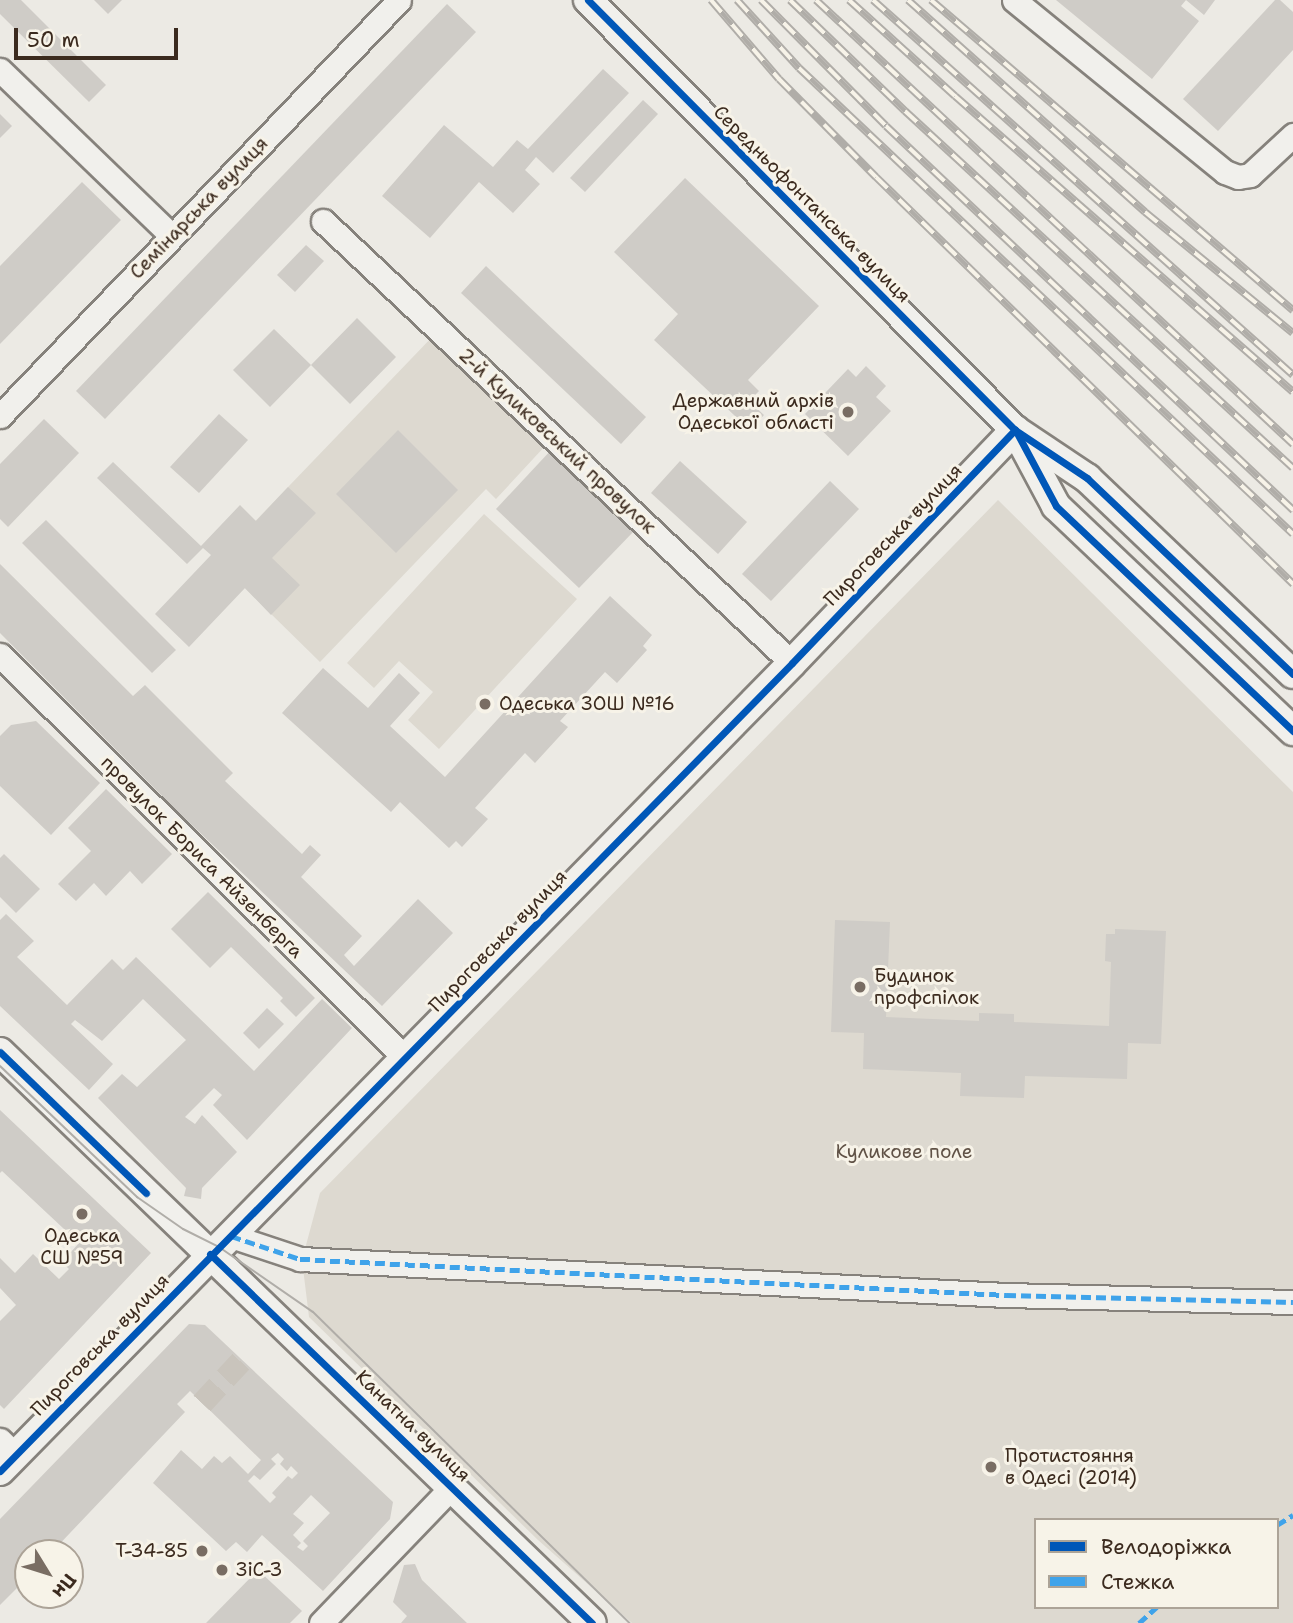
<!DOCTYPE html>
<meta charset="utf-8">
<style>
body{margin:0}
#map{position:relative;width:1293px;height:1623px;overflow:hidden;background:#eceae4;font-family:"Shantell Sans",sans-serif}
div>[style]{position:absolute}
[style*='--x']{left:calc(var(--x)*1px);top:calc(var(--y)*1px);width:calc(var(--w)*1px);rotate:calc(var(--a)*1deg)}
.green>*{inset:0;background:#ddd9d0}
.building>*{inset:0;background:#cfccc7}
.minor-tunnel>*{height:23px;margin-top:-11.5px;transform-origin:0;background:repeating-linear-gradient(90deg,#c9c4bc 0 23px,transparent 0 34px)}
.roads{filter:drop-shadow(2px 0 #86827c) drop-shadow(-2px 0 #86827c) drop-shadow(0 2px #86827c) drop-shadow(0 -2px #86827c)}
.minor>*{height:23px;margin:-11.5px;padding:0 11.5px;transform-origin:11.5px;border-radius:11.5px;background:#f1f0ec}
.major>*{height:28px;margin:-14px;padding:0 14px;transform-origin:14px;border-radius:14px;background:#f1f0ec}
.tram>*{height:2px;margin:-1px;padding:0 1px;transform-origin:1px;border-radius:1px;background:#b0ada8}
.rail>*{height:8px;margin-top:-4px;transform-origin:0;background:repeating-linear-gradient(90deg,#f7f3e8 0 16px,#b0ada8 0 32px);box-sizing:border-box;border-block:2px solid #b0ada8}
.quiet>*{height:5px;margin-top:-2.5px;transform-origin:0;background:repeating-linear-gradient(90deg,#3fa3ea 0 10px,transparent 0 15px)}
.cycleway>*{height:7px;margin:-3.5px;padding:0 3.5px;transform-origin:3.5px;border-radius:3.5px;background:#0057b8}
.dots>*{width:19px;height:19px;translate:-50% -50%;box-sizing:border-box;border:4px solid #f7f3e8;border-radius:50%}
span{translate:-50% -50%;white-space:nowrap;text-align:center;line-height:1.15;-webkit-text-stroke:6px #f7f3e8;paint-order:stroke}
.street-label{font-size:19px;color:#3b2a1e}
.poi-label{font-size:19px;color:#3b2a1e}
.right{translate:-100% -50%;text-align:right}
.left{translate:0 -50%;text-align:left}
.park-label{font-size:19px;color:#605246}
.legend{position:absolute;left:1034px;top:1518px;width:245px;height:91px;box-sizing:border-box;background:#f7f3e8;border:2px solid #aca397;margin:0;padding:9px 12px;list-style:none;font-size:21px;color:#3b2a1e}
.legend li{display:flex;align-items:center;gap:14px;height:35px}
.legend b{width:35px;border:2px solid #aca397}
.north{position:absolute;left:14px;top:1539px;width:70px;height:70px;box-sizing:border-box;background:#f7f3e8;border:2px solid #aca397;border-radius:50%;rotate:128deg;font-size:19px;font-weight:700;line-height:28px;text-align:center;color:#3b2a1e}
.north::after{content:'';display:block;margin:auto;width:24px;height:32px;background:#796d63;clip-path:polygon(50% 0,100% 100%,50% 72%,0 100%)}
.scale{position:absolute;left:14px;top:28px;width:164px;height:32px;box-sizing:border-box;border:4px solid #3b2a1e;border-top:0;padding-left:9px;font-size:21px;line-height:24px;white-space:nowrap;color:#3b2a1e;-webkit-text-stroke:5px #f7f3e8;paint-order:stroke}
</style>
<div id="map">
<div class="green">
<div style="clip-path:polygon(435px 334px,546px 445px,496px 499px,486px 489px,320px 662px,217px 561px)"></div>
<div style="clip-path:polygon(evenodd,998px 500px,1293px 792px,1293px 1623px,632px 1623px,538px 1540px,309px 1317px,302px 1260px,320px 1193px,998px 500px,1036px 1520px,1277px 1520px,1277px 1607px,1036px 1607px,1036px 1520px)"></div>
<div style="clip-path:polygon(484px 514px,577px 599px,439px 749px,408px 720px,433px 692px,399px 661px,374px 688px,347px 663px)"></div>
</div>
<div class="building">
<div style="clip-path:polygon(0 0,21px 0,106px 85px,89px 102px,0 14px)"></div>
<div style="clip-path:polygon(94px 0,122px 0,108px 14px)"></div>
<div style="clip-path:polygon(1056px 0,1215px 0,1204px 15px,1186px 0,1181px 6px,1199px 21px,1152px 79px)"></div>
<div style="clip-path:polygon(1275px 0,1280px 0,1293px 12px,1293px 50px,1218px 131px,1183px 99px)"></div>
<div style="clip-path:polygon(447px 4px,476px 32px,105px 419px,76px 391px)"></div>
<div style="clip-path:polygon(603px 69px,629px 93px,553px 173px,536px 157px,525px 170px,540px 184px,513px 213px,479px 182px,430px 238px,382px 196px,444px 125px,493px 167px,517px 140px,528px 149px)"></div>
<div style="clip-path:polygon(643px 100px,658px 114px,585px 192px,570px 178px)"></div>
<div style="clip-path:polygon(0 114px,12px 126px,0 138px)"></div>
<div style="clip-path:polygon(685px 178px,819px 306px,748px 380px,759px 391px,749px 401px,764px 415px,750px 430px,654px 340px,678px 314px,614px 252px)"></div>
<div style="clip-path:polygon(82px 182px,121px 220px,0 344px,0 266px)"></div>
<div style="clip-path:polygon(306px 245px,324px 261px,295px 292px,277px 275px)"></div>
<div style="clip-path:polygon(486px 266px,646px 417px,621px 444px,461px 293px)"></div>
<div style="clip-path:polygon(357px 318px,396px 357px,350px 404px,311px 365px,270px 407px,233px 370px,274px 329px,311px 365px)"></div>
<div style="clip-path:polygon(866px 366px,886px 386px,876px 397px,891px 411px,848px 456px,805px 414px,848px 369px,856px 377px)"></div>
<div style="clip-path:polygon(219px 414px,248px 440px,199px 493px,170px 467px)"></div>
<div style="clip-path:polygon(44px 419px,79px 453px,8px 527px,0 519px,0 464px)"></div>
<div style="clip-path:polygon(398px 430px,458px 490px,396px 553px,336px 494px)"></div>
<div style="clip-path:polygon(552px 449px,636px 529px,579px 588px,496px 509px)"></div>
<div style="clip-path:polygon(680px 461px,747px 522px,718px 554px,651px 493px)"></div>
<div style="clip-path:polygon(113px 462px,201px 546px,240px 505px,256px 521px,288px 487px,316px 513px,272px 558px,300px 585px,271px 615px,245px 588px,189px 647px,155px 614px,211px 555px,203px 548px,187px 564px,97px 478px)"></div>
<div style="clip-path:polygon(830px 481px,859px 509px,771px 601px,742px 574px)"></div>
<div style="clip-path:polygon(46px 520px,176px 650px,152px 673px,22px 543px)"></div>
<div style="clip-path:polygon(0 564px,133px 696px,145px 685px,233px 773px,225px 781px,302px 854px,310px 845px,321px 855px,301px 877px,362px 936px,344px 955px,354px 966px,418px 899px,453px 933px,382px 1006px,174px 808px,0 633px)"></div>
<div style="clip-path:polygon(610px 596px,652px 635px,643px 646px,647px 650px,617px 683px,605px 672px,560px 721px,568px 727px,535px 763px,525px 753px,475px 808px,488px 819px,462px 847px,456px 841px,449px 848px,400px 802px,391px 812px,282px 713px,323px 668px,368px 708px,399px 673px,420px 693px,390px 726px,445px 777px)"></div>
<div style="clip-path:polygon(36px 721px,100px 783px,51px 835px,0 786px,0 736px,11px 725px)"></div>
<div style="clip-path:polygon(106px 789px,172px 854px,142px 884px,130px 871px,106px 896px,94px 883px,76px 901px,58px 884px,91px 851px,68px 828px)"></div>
<div style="clip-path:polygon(4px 854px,40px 889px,16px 913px,0 897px,0 858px)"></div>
<div style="clip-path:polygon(208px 892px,315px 998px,296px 1017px,280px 1001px,283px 998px,231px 947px,210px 968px,171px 929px)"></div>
<div style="clip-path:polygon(6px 914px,34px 941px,17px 957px,67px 1005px,112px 959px,123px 970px,136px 957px,254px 1071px,322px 999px,352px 1028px,247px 1140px,213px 1105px,222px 1095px,214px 1088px,185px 1117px,195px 1124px,202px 1115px,237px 1152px,202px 1188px,201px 1199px,184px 1196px,186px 1188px,98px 1098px,122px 1074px,137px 1087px,186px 1040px,143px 999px,102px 1041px,75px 1020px,71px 1024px,113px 1064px,89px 1090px,0 1006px,0 920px)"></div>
<div style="clip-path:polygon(835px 920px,890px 922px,886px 1017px,979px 1021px,979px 1013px,1014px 1014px,1014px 1022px,1109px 1026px,1111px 962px,1105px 961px,1106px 934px,1115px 934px,1115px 929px,1166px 931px,1161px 1044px,1128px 1043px,1127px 1079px,1025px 1076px,1024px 1098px,960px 1096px,961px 1073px,863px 1069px,864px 1033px,831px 1032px)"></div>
<div style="clip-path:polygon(267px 1008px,284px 1024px,259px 1049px,243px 1033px)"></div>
<div style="clip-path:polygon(0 1110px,151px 1253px,4px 1409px,0 1405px,0 1321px,16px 1305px,0 1288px,0 1258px,15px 1273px,33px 1254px,59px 1279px,69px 1269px,62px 1262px,79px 1243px,2px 1171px,0 1173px)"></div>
<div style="clip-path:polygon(evenodd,189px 1324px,205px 1325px,393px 1502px,390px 1519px,323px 1591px,262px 1535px,247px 1552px,236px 1542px,226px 1551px,153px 1483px,181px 1450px,202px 1469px,214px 1456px,222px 1463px,230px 1456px,248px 1474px,261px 1460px,190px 1391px,177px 1404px,185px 1412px,51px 1553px,28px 1553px,28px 1577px,0 1605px,0 1519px,189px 1324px,278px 1453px,284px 1459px,280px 1464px,287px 1471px,291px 1466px,298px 1473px,292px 1479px,288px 1476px,272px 1493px,276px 1497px,270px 1503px,248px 1481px,254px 1475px,260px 1480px,276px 1464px,271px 1459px,278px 1453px,189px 1324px,311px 1495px,330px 1513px,303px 1541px,308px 1546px,303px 1551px,297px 1547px,301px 1543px,293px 1535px,304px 1523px,293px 1514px,311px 1495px)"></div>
<div style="clip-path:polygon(415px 1564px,422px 1580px,467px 1623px,401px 1623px,407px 1616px,393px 1602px,404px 1565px)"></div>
<div style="clip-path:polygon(258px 1570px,302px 1611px,290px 1623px,206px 1623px)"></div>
</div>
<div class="minor-tunnel">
<div style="--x:202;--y:1403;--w:59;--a:-47.1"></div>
</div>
<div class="roads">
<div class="minor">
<div style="--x:1014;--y:0;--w:272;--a:39.2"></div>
<div style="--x:1225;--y:172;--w:14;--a:21"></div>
<div style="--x:1238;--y:177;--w:12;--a:-9"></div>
<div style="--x:1250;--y:175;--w:59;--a:-42.9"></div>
<div style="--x:0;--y:70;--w:239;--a:44"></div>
<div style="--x:323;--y:221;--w:644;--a:43.3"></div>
<div style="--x:0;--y:416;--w:576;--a:-46.19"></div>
<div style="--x:0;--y:655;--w:571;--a:44.86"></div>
<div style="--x:231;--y:1236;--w:73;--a:18.4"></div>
<div style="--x:300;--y:1259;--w:707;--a:2.92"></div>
<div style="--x:1006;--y:1295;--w:287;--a:1.4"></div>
<div style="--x:0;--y:1440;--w:21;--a:45"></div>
<div style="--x:321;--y:1623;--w:190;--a:-46.1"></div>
</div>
<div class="major">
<div style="--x:588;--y:0;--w:606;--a:45.2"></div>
<div style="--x:1015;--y:430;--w:87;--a:33.7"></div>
<div style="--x:1087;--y:478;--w:284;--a:43.6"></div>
<div style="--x:1018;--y:435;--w:81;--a:61.8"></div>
<div style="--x:1056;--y:506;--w:327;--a:43.5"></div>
<div style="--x:0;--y:1052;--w:822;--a:43.97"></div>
<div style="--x:0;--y:1471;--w:1131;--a:-45.57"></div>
<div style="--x:792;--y:663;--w:323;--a:-46.3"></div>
</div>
</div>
<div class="tram">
<div style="--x:0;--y:1066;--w:190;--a:43.7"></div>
<div style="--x:137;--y:1197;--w:56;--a:34.8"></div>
<div style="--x:183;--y:1229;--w:40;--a:26.6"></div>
<div style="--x:219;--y:1247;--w:114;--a:34.7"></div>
<div style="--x:313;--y:1312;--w:444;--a:44.5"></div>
</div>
<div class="rail">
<div style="--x:711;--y:0;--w:104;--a:49.3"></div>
<div style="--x:779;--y:79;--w:138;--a:45.3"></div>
<div style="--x:876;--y:177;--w:583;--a:44.3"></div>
<div style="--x:737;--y:0;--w:92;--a:47.6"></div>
<div style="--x:799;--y:68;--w:679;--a:43.33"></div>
<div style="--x:761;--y:0;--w:177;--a:45.2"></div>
<div style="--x:886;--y:126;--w:560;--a:43.33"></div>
<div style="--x:790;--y:0;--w:160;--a:44"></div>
<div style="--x:905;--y:111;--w:527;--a:42.62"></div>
<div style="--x:816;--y:0;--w:652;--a:42.95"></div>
<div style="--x:849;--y:0;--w:143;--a:42.2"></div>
<div style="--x:955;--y:96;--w:449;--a:41.2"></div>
<div style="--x:873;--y:0;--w:563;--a:41.76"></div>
<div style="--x:908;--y:0;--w:318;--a:41.8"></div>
<div style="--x:1145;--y:212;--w:191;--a:39.3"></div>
<div style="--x:931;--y:0;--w:477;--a:40.6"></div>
</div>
<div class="quiet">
<div style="--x:231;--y:1236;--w:73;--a:18.4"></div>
<div style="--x:300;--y:1259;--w:707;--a:2.92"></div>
<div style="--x:1006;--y:1295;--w:287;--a:1.4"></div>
<div style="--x:1277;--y:1525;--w:19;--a:-32"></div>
<div style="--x:1139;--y:1623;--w:24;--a:-42"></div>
</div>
<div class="cycleway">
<div style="--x:588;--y:0;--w:606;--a:45.2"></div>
<div style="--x:1015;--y:430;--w:87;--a:33.7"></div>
<div style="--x:1087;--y:478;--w:284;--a:43.6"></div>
<div style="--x:1017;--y:433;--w:83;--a:61.9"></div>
<div style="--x:1056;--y:506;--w:327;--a:43.5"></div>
<div style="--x:0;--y:1052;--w:203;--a:44"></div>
<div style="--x:210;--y:1254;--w:531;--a:44.01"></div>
<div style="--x:0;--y:1471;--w:1131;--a:-45.57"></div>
<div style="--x:792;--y:663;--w:323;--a:-46.3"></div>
</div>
<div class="dots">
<div style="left:848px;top:412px;background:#796d63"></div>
<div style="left:485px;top:704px;background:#796d63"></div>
<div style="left:860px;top:987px;background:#796d63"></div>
<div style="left:82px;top:1214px;background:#796d63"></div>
<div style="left:991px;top:1467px;background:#796d63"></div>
<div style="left:202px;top:1551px;background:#796d63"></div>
<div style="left:222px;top:1570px;background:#796d63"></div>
</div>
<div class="street-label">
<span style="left:812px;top:204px;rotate:45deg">Середньофонтанська вулиця</span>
<span style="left:199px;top:208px;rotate:-46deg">Семінарська вулиця</span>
<span style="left:557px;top:441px;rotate:43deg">2-й Куликовський провулок</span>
<span style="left:893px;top:535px;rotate:-46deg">Пироговська вулиця</span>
<span style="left:202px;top:857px;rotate:45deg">провулок Бориса Айзенберга</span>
<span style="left:498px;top:941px;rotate:-46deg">Пироговська вулиця</span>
<span style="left:100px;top:1345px;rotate:-46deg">Пироговська вулиця</span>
<span style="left:413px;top:1426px;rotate:44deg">Канатна вулиця</span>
</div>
<div class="poi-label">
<span class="right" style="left:834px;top:412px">Державний архів<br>Одеської області</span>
<span class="left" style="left:499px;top:704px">Одеська ЗОШ №16</span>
<span class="left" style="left:874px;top:987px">Будинок<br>профспілок</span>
<span style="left:82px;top:1247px">Одеська<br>CШ №59</span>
<span class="left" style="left:1005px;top:1467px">Протистояння<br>в Одесі (2014)</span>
<span class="right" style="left:188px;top:1551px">Т-34-85</span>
<span class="left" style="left:236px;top:1570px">ЗіС-3</span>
</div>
<div class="park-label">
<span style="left:904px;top:1152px">Куликове поле</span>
</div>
<ul class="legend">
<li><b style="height:9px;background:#0057b8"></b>Велодоріжка</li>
<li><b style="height:9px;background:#3fa3ea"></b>Стежка</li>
</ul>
<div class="north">Пн</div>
<div class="scale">50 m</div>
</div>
